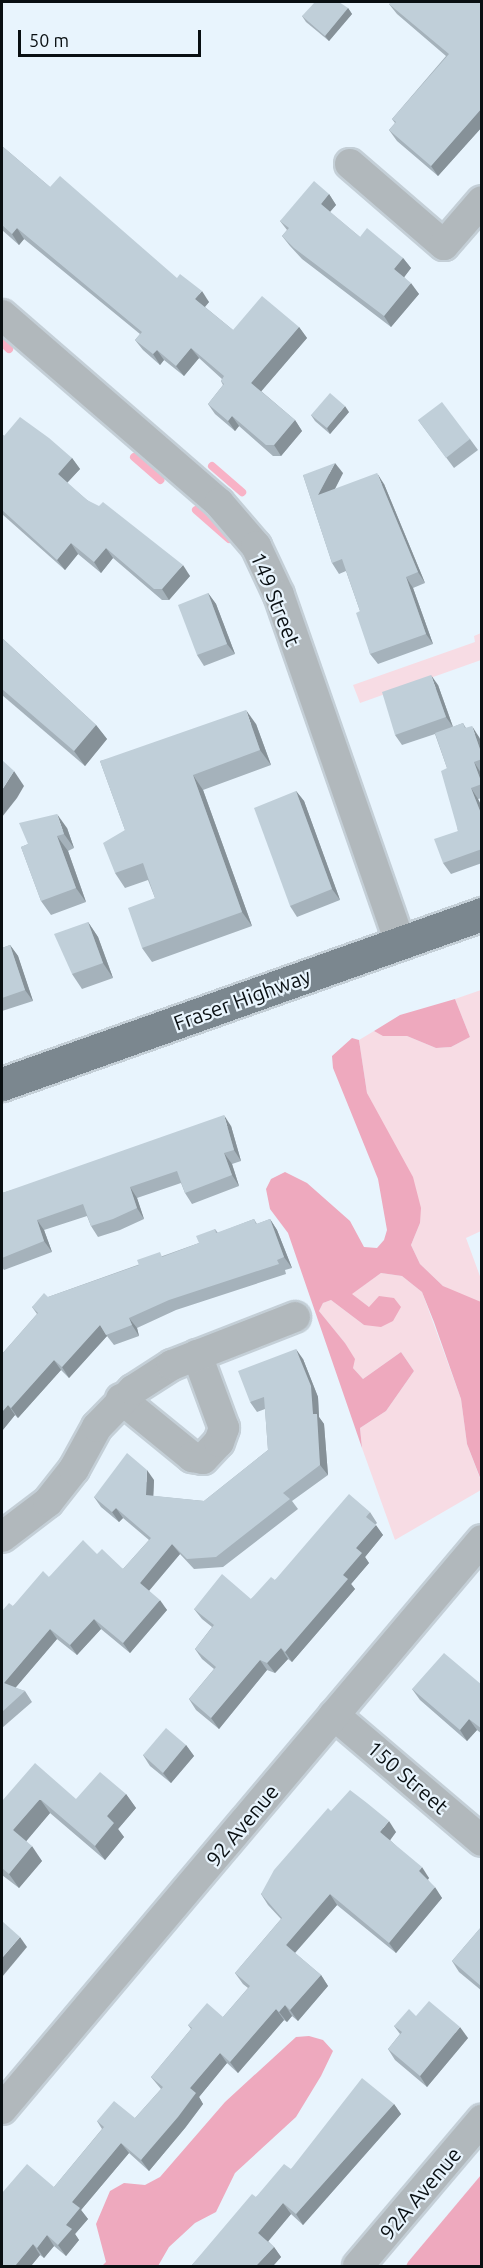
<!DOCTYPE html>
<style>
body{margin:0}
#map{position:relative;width:483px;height:2268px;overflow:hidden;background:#e8f4fd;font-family:Ubuntu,sans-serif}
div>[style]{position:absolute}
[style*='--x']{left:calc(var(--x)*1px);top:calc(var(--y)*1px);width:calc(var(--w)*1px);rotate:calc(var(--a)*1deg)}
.green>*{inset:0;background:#f7dce4}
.forest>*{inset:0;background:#eea9be}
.stream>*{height:8px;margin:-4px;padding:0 4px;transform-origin:4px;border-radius:4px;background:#f8b2c6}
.roads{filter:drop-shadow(2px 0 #c4cfd7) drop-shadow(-2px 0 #c4cfd7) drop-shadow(0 2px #c4cfd7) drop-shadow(0 -2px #c4cfd7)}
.street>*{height:30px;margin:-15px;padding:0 15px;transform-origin:15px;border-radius:15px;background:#b1b8bc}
.primary>*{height:33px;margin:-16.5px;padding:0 16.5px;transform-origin:16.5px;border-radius:16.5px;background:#7b878f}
.wall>*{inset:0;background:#a5b2bb}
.shaded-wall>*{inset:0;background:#869198}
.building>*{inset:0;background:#c0cfd9}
span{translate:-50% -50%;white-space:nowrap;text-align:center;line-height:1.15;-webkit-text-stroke:4.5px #e8f4fd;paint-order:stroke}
.street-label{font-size:21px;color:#090f12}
.frame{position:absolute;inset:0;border:3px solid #090f12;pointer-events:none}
.scale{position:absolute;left:18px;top:30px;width:183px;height:27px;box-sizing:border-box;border:3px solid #090f12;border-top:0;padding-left:8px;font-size:18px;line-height:21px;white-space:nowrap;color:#090f12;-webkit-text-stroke:4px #e8f4fd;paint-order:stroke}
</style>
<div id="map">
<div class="green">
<div style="clip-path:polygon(481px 633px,481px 660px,360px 703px,353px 685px,475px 642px,474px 636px)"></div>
<div style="clip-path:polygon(481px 990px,481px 1231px,466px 1238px,481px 1279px,481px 1302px,475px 1302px,443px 1286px,420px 1264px,411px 1245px,420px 1223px,386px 1131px,367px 1093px,359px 1040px,374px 1031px,383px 1035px,407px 1036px,436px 1048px,451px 1047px,470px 1037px,455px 999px)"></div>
<div style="clip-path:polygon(381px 1273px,402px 1276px,422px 1292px,461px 1399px,467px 1444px,481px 1481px,481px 1490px,395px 1540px,362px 1448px,360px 1428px,386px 1411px,414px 1371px,401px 1352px,363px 1379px,353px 1368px,345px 1343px,319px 1311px,323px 1303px,331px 1300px,364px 1325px,369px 1307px,351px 1294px)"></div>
</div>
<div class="forest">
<div style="clip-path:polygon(455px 999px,470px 1037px,451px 1047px,436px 1048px,407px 1036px,383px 1036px,374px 1031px,400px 1015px)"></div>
<div style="clip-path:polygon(352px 1038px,359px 1040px,367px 1093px,413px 1177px,421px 1208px,420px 1223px,411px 1245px,420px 1264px,443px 1286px,481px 1302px,481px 1480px,467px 1444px,461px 1399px,434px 1322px,422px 1292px,402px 1276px,381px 1273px,352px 1294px,369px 1307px,379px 1296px,394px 1298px,401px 1307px,393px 1321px,381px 1327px,364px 1325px,331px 1300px,323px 1303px,319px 1311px,345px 1343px,355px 1359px,353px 1368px,363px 1379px,401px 1352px,414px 1371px,386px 1411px,360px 1428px,362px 1448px,288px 1233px,270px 1209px,266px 1189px,271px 1179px,285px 1172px,307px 1183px,350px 1221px,364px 1247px,377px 1248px,384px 1240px,387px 1230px,378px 1179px,333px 1068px,332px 1056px)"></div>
<div style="clip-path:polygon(309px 2036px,323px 2040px,333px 2051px,321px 2076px,296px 2117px,235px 2173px,216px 2212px,195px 2223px,169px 2247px,158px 2266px,102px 2266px,106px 2262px,96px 2224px,110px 2191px,124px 2183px,145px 2185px,160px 2177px,225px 2102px,296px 2037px)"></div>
<div style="clip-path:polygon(481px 2175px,481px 2266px,406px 2266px,408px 2262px)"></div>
</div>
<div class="stream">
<div style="--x:2;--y:342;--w:10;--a:45"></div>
<div style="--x:134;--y:457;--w:35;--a:41"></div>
<div style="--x:212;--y:466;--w:40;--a:41"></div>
<div style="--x:196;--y:510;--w:44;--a:41.3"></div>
</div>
<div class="roads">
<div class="street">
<div style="--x:350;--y:164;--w:124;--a:40.8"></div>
<div style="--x:444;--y:245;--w:58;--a:-49.2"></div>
<div style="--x:2;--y:315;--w:287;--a:40.9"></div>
<div style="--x:219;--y:503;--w:57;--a:49.3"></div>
<div style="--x:256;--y:546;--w:54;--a:64.9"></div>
<div style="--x:279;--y:595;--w:368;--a:70.8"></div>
<div style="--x:121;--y:1399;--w:92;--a:39.2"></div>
<div style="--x:192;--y:1457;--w:11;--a:10"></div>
<div style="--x:203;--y:1459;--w:23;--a:-47"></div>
<div style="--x:219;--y:1442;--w:15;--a:-70"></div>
<div style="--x:224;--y:1428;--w:78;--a:-110.3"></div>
<div style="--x:2;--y:1537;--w:58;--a:-37.3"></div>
<div style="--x:48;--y:1502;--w:42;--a:-51.8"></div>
<div style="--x:74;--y:1469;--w:48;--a:-61.3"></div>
<div style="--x:97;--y:1427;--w:52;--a:-45.8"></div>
<div style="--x:133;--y:1390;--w:46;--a:-32.7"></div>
<div style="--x:172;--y:1365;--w:132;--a:-21.3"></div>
<div style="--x:334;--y:1715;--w:194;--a:40.4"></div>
<div style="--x:2;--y:2109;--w:744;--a:-49.85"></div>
<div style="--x:358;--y:2266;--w:192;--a:-49.7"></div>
</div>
<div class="primary">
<div style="--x:2;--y:1084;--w:509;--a:-19.5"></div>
</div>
</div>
<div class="wall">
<div style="clip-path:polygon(482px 2px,482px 127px,438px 176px,397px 141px,389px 130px,395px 123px,392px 119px,446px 56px,397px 14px,389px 4px)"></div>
<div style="clip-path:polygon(348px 8px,352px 14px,329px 41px,306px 22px,302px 16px)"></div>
<div style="clip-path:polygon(2px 146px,50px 187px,209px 302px,205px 307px,233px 330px,299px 327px,307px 338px,261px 391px,295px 420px,302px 431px,281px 456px,273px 456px,239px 426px,235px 431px,215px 414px,208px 404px,223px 385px,221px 381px,222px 379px,199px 358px,184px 376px,164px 360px,160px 365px,143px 350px,135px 340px,140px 334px,24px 239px,19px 245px,2px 230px)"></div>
<div style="clip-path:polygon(329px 194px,336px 205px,330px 212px,360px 237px,403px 258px,411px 268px,404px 277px,419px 294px,391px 327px,302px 259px,290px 246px,282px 236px,287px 230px,280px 221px)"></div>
<div style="clip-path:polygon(349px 412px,330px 434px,315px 421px,311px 415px)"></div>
<div style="clip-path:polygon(418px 420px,470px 439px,478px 450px,454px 468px)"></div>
<div style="clip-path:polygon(2px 434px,4px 436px,72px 458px,80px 469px,67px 483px,87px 500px,190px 576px,169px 600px,162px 600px,113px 558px,101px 573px,78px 554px,65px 570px,2px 514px)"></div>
<div style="clip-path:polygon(343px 473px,335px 489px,384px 484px,425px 583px,413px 588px,433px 644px,378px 664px,370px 654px,360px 611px,346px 571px,339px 574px,332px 563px,303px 475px)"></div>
<div style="clip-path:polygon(208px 593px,216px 604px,235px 654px,204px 666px,197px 655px)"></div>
<div style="clip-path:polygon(2px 638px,96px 725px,107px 739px,85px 766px,2px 695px)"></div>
<div style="clip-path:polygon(438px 685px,453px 727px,463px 723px,466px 728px,479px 737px,482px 744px,482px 798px,478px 799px,482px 807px,482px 863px,451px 874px,443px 863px,458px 831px,447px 768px,435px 734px,402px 745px,395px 735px)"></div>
<div style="clip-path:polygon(256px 724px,271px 765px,203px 790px,252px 926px,152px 962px,142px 948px,155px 898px,148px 880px,125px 888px,115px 873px,125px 830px,100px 761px)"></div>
<div style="clip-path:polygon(296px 791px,304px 801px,340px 900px,297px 917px,290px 906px)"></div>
<div style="clip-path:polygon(67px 828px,74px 848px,68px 851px,86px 902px,51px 915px,41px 901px,21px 847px)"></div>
<div style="clip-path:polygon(88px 922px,98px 937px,113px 978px,82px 989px,72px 974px)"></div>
<div style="clip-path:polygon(10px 945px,18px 956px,33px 1001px,2px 1011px,2px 948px)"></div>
<div style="clip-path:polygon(231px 1126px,241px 1161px,232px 1164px,239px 1186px,192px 1204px,185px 1193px,181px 1183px,137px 1198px,144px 1219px,120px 1230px,98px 1237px,91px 1226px,87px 1216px,44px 1230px,52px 1252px,4px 1270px,2px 1267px,2px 1193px)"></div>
<div style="clip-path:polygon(254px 1219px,257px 1224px,270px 1219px,277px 1230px,292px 1268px,285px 1270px,286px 1274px,176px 1310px,137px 1328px,139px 1336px,114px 1345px,107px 1336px,69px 1378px,61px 1370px,18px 1418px,15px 1415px,2px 1431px,2px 1354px,37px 1314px,32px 1307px,48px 1297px,199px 1243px,215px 1229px,218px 1233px)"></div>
<div style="clip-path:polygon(303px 1359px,318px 1397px,319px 1417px,324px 1424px,328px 1475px,292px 1501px,298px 1509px,223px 1567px,194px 1569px,180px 1554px,149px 1591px,167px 1610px,130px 1653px,101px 1629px,77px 1655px,57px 1639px,15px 1688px,25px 1691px,32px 1702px,2px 1728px,2px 1611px,13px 1606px,49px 1577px,97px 1554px,123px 1569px,149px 1540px,123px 1518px,119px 1522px,101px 1507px,94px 1497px,154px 1480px,153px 1496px,204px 1501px,268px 1450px,265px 1409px,257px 1412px,250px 1402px)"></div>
<div style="clip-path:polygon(370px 1512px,377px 1523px,375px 1525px,383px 1535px,365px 1557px,369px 1563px,351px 1584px,355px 1589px,292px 1662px,288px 1659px,275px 1673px,267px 1670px,219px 1729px,196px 1710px,189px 1699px,214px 1669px,202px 1659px,195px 1649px,212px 1627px,202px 1619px,194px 1609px,251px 1599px,275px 1580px)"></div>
<div style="clip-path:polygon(482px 1685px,482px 1734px,477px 1730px,467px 1741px,420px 1700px,412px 1689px)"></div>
<div style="clip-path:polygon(186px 1745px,194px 1756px,171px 1783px,150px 1766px,143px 1755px)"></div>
<div style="clip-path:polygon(126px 1794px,136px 1808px,118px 1829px,124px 1837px,105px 1860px,50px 1813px,26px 1841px,42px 1861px,19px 1888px,2px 1875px,2px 1801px,76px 1799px)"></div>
<div style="clip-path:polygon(331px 1811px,396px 1832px,390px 1840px,429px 1878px,428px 1880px,442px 1898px,396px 1953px,337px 1905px,295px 1953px,321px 1975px,328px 1986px,298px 2021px,292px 2016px,287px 2022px,284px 2020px,238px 2073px,227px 2063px,199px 2097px,203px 2104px,185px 2128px,149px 2171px,129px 2153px,81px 2210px,88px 2219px,75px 2234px,79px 2240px,66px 2256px,54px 2246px,44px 2258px,40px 2255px,31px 2266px,2px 2266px,54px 2187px,102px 2129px,97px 2121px,135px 2118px,161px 2089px,151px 2077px,191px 2029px,188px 2025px,223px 2017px,248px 1988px,243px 1984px,235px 1973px,281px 1919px,268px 1905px,261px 1894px)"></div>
<div style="clip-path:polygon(482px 1926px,482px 1991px,459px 1972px,452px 1961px)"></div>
<div style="clip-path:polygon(416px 2016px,468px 2038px,427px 2087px,395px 2060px,388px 2049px,400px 2034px,394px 2026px)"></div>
<div style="clip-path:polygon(394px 2104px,401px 2114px,303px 2225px,291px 2214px,268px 2241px,274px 2247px,281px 2257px,273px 2266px,191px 2266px,256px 2197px,291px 2169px)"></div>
</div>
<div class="shaded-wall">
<div style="clip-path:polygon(348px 8px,352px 14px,329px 41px,325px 36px)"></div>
<div style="clip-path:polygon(482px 108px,482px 127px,438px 176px,431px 166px)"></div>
<div style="clip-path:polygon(329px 194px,336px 205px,328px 214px,321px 204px)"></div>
<div style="clip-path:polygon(17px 228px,24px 239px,19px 245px,12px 234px)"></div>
<div style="clip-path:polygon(403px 258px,411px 268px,402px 280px,394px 269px)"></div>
<div style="clip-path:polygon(411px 283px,419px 294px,391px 327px,384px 316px)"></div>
<div style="clip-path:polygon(202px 291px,209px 302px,203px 309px,195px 299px)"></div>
<div style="clip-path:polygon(299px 327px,307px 338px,259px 394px,251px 383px)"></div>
<div style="clip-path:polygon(191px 348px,199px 358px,184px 376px,176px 366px)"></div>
<div style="clip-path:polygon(157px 350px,164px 360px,160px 365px,153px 354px)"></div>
<div style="clip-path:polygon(345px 406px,349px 412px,330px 434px,327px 428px)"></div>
<div style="clip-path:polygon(232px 416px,239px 426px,235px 431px,228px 421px)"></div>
<div style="clip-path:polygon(295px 420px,302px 431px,281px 456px,274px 445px)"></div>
<div style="clip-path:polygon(72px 458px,80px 469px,65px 485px,58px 474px)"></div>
<div style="clip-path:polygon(335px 463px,343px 473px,326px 506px,318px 495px)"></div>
<div style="clip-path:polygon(377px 473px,384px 484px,425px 583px,418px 572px)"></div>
<div style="clip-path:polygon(71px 543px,78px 554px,65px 570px,57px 560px)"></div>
<div style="clip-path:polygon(106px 548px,113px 558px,101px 573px,94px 562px)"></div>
<div style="clip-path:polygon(183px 565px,190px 576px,169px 600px,162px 589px)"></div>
<div style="clip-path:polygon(406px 577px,413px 588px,433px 644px,426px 634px)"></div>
<div style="clip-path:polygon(208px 593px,216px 604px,235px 654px,227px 644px)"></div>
<div style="clip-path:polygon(431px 675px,438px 685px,453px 727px,446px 717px)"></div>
<div style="clip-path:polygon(246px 710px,256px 724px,271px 765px,260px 750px)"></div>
<div style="clip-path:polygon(96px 725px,107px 739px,85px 766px,74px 751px)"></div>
<div style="clip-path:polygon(472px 726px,479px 737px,482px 744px,482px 755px)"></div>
<div style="clip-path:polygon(474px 762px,481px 773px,482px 784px)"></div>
<div style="clip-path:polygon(14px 771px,24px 786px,17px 798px,2px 817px,2px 790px)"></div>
<div style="clip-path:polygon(193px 775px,203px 790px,252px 926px,242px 912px)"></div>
<div style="clip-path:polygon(471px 788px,478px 799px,482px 807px,482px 816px)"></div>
<div style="clip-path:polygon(296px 791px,304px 801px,340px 900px,332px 889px)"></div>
<div style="clip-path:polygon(57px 814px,67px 828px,74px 848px,64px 834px)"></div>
<div style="clip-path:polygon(57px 836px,68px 851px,86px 902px,76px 888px)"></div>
<div style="clip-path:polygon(88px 922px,98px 937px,113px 978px,103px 963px)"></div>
<div style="clip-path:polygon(10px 945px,18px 956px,33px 1001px,25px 990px)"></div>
<div style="clip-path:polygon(224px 1115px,231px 1126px,241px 1161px,234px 1150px)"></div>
<div style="clip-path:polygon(224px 1153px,232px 1164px,239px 1186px,232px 1175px)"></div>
<div style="clip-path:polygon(130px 1187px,137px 1198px,144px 1219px,137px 1208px)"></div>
<div style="clip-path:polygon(270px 1219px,277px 1230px,292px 1268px,284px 1257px)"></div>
<div style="clip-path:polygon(37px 1220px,44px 1230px,52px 1252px,44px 1241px)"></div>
<div style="clip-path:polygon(129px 1318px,137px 1328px,139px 1336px,132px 1325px)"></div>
<div style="clip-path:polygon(100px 1325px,107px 1336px,69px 1378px,62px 1367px)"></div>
<div style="clip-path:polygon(296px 1349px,303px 1359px,318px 1397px,319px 1417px,324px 1424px,328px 1475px,320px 1465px,313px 1414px)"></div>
<div style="clip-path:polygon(54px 1360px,61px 1370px,18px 1418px,11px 1408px)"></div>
<div style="clip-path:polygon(8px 1405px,15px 1415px,2px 1431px,2px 1412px)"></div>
<div style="clip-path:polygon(147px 1470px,154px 1480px,153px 1505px,146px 1495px)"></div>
<div style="clip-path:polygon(116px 1508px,123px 1518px,119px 1522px,112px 1512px)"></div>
<div style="clip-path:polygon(376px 1525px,383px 1535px,365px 1557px,369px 1563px,351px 1584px,355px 1589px,292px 1662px,285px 1652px,343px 1575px,356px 1548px)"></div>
<div style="clip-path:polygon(172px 1544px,180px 1554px,147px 1593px,140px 1583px)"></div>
<div style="clip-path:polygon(160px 1600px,167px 1610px,130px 1653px,123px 1643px)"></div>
<div style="clip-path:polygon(94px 1619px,101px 1629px,77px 1655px,70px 1645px)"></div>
<div style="clip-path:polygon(50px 1629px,57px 1639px,11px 1693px,4px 1683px)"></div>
<div style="clip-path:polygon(281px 1648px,288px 1659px,275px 1673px,267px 1663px)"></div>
<div style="clip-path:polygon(260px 1660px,267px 1670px,219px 1729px,211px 1718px)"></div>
<div style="clip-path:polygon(469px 1719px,477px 1730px,467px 1741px,460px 1730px)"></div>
<div style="clip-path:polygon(186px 1745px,194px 1756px,171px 1783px,163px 1773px)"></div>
<div style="clip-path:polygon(126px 1794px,136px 1808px,118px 1829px,124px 1837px,105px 1860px,95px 1846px,107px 1816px)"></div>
<div style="clip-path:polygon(40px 1799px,50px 1813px,23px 1845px,13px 1830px)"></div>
<div style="clip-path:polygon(389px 1821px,396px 1832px,388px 1843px,380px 1832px)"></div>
<div style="clip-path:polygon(32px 1846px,42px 1861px,19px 1888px,9px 1874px)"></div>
<div style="clip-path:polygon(422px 1867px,429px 1878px,426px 1881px,419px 1871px)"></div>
<div style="clip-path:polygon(435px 1887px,442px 1898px,396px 1953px,389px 1943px)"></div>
<div style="clip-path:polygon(330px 1894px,337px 1905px,293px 1955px,286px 1945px)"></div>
<div style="clip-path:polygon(20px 1937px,27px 1947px,2px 1977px,2px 1958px)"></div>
<div style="clip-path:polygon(321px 1975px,328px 1986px,298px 2021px,290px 2010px)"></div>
<div style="clip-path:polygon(285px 2005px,292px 2016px,287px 2022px,279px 2012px)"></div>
<div style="clip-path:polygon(276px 2009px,284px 2020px,238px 2073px,230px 2062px)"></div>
<div style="clip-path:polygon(460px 2027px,468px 2038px,427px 2087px,420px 2076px)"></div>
<div style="clip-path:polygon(220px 2053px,227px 2063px,199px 2097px,203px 2104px,185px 2128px,149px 2171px,141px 2160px,190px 2088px)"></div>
<div style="clip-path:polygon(394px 2104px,401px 2114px,303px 2225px,296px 2214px)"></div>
<div style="clip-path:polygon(121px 2143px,129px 2153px,81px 2210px,88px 2219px,75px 2234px,79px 2240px,66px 2256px,58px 2245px,66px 2225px,72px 2202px)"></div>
<div style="clip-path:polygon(283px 2203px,291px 2214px,266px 2244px,258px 2233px)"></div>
<div style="clip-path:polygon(47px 2235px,54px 2246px,44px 2258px,37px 2248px)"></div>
<div style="clip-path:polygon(33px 2244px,40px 2255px,31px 2266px,15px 2266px)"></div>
<div style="clip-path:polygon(274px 2247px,281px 2257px,273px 2266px,256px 2266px)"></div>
</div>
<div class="building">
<div style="clip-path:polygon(315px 2px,339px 2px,348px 8px,325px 36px,302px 16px)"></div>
<div style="clip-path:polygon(391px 2px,482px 2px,482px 108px,431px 166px,389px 130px,396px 122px,392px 119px,449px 54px,389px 4px)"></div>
<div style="clip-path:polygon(2px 146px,50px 187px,60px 176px,177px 278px,180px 274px,202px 291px,195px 299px,233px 330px,262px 296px,299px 327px,251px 383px,295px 420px,274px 445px,266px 445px,232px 416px,228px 421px,208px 404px,224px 384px,221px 381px,224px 376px,191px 348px,176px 366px,157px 350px,153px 354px,135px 340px,142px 332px,17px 228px,12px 234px,2px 225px)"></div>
<div style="clip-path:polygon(314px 181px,329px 194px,321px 204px,360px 237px,367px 228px,403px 258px,394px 269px,411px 283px,384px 316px,294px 248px,282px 236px,289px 228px,280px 221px)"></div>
<div style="clip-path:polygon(330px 393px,345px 406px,327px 428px,311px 415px)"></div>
<div style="clip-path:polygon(442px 402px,470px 439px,446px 458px,418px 420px)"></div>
<div style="clip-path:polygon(20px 417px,49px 438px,72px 458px,58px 474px,87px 500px,99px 506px,103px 502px,183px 565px,162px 589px,154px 589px,106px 548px,94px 562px,71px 543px,57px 560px,2px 510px,2px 434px,4px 436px)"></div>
<div style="clip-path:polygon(335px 463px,318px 495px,377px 473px,418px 572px,406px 577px,426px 634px,370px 654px,356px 613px,360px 611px,342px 559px,332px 563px,303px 475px)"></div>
<div style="clip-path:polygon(208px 593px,227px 644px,197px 655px,178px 605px)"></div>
<div style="clip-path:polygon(2px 638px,96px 725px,74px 751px,2px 689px)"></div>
<div style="clip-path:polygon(431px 675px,446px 717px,395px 735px,382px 692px)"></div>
<div style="clip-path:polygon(246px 710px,260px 750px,193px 775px,242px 912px,142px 948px,128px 908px,155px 898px,143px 863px,115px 873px,103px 843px,125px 830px,100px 761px)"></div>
<div style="clip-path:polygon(463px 723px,465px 728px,472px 726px,482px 755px,482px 759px,474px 762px,482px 784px,471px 788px,482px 816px,482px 849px,443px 863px,434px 839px,458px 831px,441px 771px,447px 768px,435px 733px)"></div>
<div style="clip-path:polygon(2px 760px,14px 771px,2px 790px)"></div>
<div style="clip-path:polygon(296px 791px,332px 889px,290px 906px,254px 808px)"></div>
<div style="clip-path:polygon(57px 814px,64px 834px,57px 836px,76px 888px,41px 901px,21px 847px,28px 844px,19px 823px)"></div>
<div style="clip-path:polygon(88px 922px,103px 963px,72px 974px,54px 934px)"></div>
<div style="clip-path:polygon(10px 945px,25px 990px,2px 998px,2px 948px)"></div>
<div style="clip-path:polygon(224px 1115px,234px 1150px,224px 1153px,232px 1175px,185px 1193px,177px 1171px,130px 1187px,137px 1208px,113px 1219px,91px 1226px,83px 1204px,37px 1220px,44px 1241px,2px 1258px,2px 1193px)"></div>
<div style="clip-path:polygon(254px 1219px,256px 1224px,270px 1219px,284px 1257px,277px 1260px,279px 1264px,169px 1300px,129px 1318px,132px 1325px,106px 1335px,100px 1325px,62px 1367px,54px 1360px,11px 1408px,8px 1405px,2px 1412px,2px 1354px,38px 1313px,32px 1307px,44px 1293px,48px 1297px,139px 1265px,137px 1260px,160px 1252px,162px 1257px,199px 1243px,196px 1236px,215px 1229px,216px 1233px)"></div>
<div style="clip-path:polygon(296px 1349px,311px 1386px,313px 1414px,317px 1414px,320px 1465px,283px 1493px,290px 1499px,216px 1557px,187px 1559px,172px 1544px,140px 1583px,160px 1600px,123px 1643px,94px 1619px,70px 1645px,50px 1629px,4px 1683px,25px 1691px,2px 1712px,2px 1611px,9px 1603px,13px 1606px,43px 1571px,49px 1577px,83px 1540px,97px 1554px,102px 1549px,123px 1569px,151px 1538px,116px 1508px,112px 1512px,94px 1497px,127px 1453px,147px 1470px,146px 1495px,204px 1501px,268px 1450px,264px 1397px,250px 1402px,238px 1371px)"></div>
<div style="clip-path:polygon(349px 1494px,370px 1512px,366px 1517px,376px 1525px,356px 1548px,362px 1553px,343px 1575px,348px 1579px,285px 1652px,281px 1648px,267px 1663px,260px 1660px,211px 1718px,189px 1699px,216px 1667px,195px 1649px,214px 1625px,194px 1609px,222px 1574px,251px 1599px,271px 1577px,275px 1580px)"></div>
<div style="clip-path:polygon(444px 1653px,482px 1685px,482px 1729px,469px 1719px,460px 1730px,412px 1689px)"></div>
<div style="clip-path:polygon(166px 1728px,186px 1745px,163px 1773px,143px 1755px)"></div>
<div style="clip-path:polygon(35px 1763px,76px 1799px,100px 1772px,126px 1794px,107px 1816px,114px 1823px,95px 1846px,40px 1799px,13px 1830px,32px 1846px,9px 1874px,2px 1868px,2px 1801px)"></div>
<div style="clip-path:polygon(350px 1790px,367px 1803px,389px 1821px,380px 1832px,422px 1867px,419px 1871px,435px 1887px,389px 1943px,330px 1894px,286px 1945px,321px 1975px,290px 2010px,285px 2005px,279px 2012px,276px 2009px,230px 2062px,220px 2053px,190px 2088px,196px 2093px,178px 2117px,141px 2160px,121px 2143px,72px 2202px,80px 2208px,66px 2225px,72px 2229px,58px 2245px,47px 2235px,37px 2248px,33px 2244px,15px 2266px,2px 2266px,2px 2193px,27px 2164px,54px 2187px,104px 2127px,97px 2121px,114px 2101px,135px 2118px,163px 2087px,151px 2077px,192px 2028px,188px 2025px,207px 2003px,223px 2017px,250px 1986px,235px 1973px,282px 1918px,261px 1894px,274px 1870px,328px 1808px,331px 1811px)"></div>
<div style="clip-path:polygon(2px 1921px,20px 1937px,2px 1958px)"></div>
<div style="clip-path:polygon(482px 1926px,482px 1987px,452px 1961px)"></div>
<div style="clip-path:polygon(429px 2001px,460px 2027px,420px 2076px,388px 2049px,402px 2032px,394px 2026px,409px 2009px,416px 2016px)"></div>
<div style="clip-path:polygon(362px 2078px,394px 2104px,296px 2214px,283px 2203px,258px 2233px,274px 2247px,256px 2266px,191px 2266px,252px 2194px,256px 2197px,284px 2164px,291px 2169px)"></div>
</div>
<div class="street-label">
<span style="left:276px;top:599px;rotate:68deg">149 Street</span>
<span style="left:242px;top:999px;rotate:-20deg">Fraser Highway</span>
<span style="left:408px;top:1777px;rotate:41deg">150 Street</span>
<span style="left:242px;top:1825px;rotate:-50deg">92 Avenue</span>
<span style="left:420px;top:2193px;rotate:-50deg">92A Avenue</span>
</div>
<div class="frame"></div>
<div class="scale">50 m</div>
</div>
